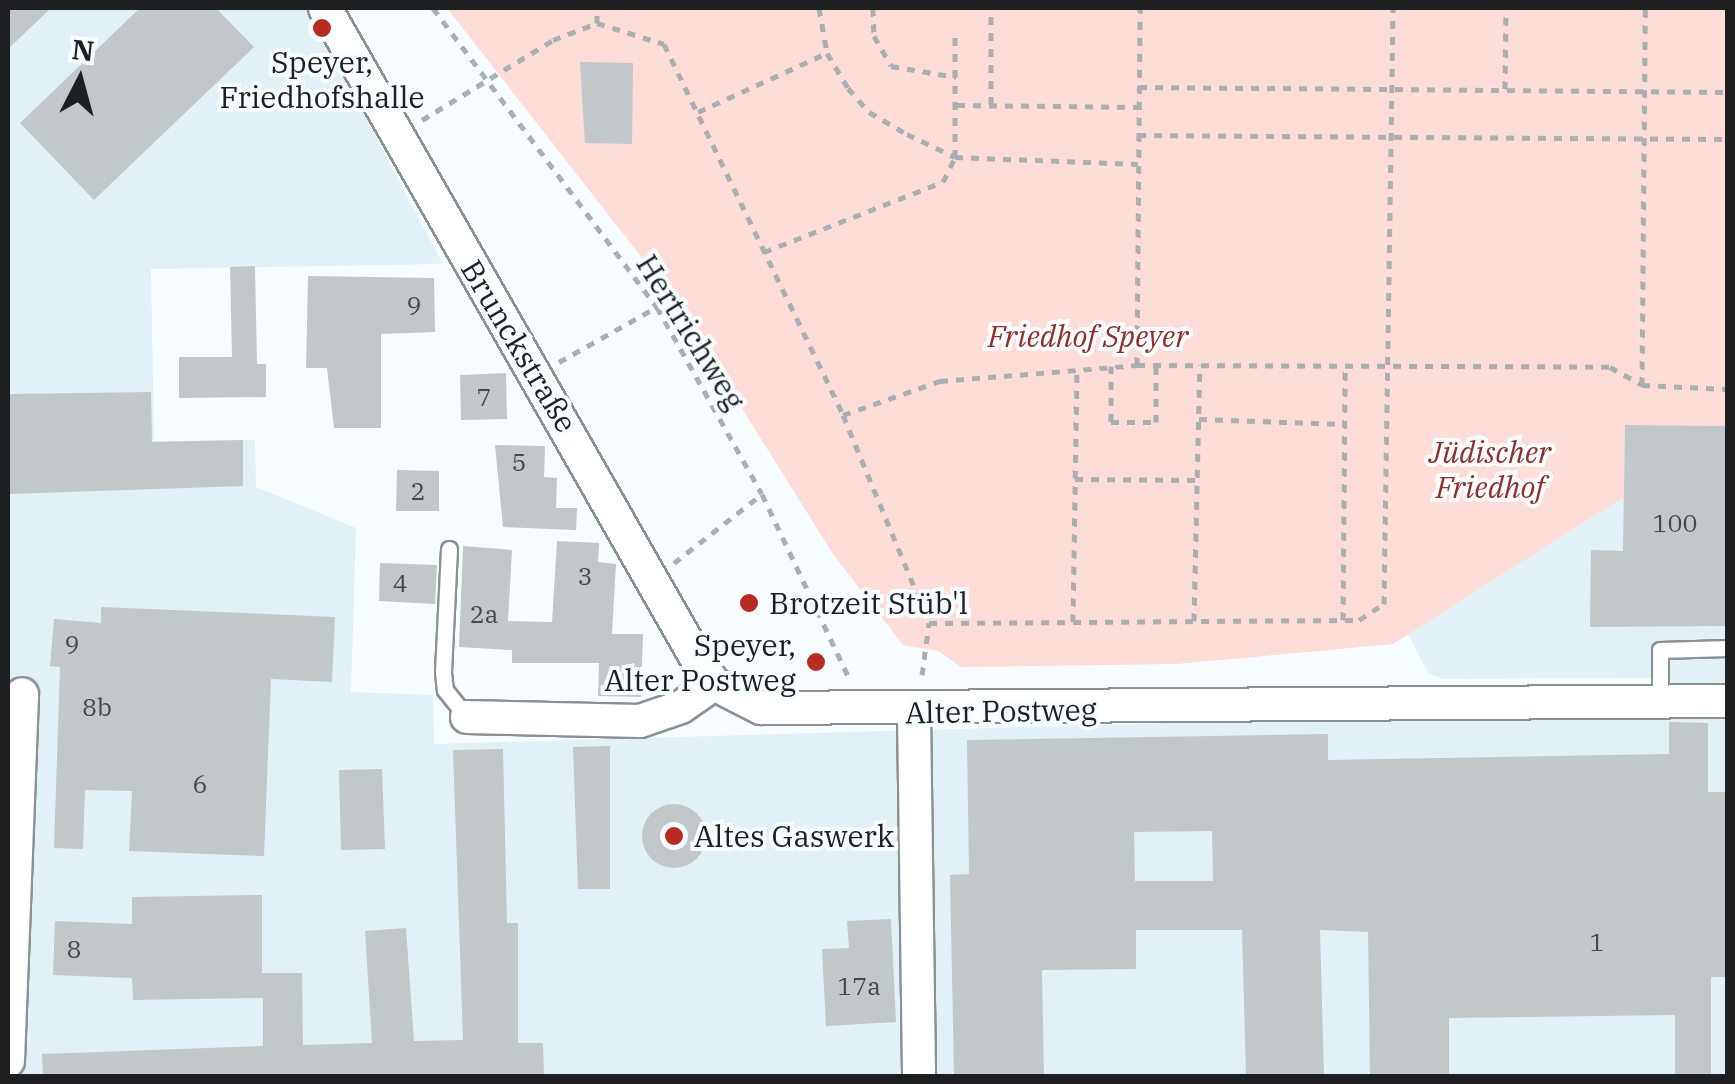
<!DOCTYPE html>
<meta charset="utf-8">
<style>
body{margin:0}
#map{position:relative;width:1735px;height:1084px;overflow:hidden;background:#f7fdff;font-family:"IBM Plex Serif",serif}
div>[style]{position:absolute}
[style*='--x']{left:calc(var(--x)*1px);top:calc(var(--y)*1px);width:calc(var(--w)*1px);rotate:calc(var(--a)*1deg)}
.built>*{inset:0;background:#e2f1f5}
.green>*{inset:0;background:#fedcd7}
.building>*{inset:0;background:#c2c7c9}
.round{border-radius:50%}
.path>*{height:5px;margin-top:-2.5px;transform-origin:0;background:repeating-linear-gradient(90deg,#aaafb1 0 8px,transparent 0 16px)}
.roads{filter:drop-shadow(2px 0 #8b9092) drop-shadow(-2px 0 #8b9092) drop-shadow(0 2px #8b9092) drop-shadow(0 -2px #8b9092)}
.lane>*{height:15px;margin:-7.5px;padding:0 7.5px;transform-origin:7.5px;border-radius:7.5px;background:#fff}
.street>*{height:32px;margin:-16px;padding:0 16px;transform-origin:16px;border-radius:16px;background:#fff}
.dots>*{width:28px;height:28px;translate:-50% -50%;box-sizing:border-box;border:5px solid #f7fdff;border-radius:50%}
span{translate:-50% -50%;white-space:nowrap;text-align:center;line-height:1.15;-webkit-text-stroke:8px #f7fdff;paint-order:stroke}
.number-label{font-size:25px;color:#46494a}
.number-label span{-webkit-text-stroke-width:0}
.poi-label{font-size:30px;color:#1d1f20}
.left{translate:0 -50%;text-align:left}
.right{translate:-100% -50%;text-align:right}
.street-label{font-size:30px;color:#1d1f20}
.park-label{font-size:30px;color:#922e25;font-style:italic}
.frame{position:absolute;inset:0;border:10px solid #1d1f20;pointer-events:none}
.north{position:absolute;left:30px;top:30px;width:100px;height:100px;-webkit-text-stroke:8px #f7fdff;paint-order:stroke;rotate:6deg;font-size:28px;font-weight:700;line-height:40px;text-align:center;color:#1d1f20}
.north::after{content:'';display:block;margin:auto;width:35px;height:45px;background:#1d1f20;clip-path:polygon(50% 0,100% 100%,50% 72%,0 100%)}
</style>
<div id="map">
<div class="built">
<div style="clip-path:polygon(8px 8px,308px 8px,443px 264px,151px 269px,154px 441px,255px 440px,256px 487px,356px 528px,351px 692px,433px 695px,434px 744px,1657px 709px,1651px 678px,1443px 679px,1428px 673px,1408px 634px,1624px 497px,1625px 425px,1727px 426px,1727px 1076px,8px 1076px)"></div>
</div>
<div class="green">
<div style="clip-path:polygon(447px 8px,1727px 8px,1727px 426px,1625px 425px,1624px 497px,1393px 644px,1177px 664px,961px 667px,938px 651px,903px 645px,833px 554px,671px 295px)"></div>
</div>
<div class="building">
<div style="clip-path:polygon(8px 8px,51px 8px,8px 49px)"></div>
<div style="clip-path:polygon(140px 8px,216px 8px,254px 47px,94px 200px,20px 123px)"></div>
<div style="clip-path:polygon(580px 62px,633px 63px,632px 144px,585px 143px)"></div>
<div style="clip-path:polygon(255px 266px,257px 364px,266px 364px,266px 397px,179px 398px,179px 357px,232px 357px,230px 267px)"></div>
<div style="clip-path:polygon(308px 276px,434px 278px,435px 332px,381px 334px,381px 428px,334px 428px,327px 368px,306px 368px)"></div>
<div style="clip-path:polygon(506px 373px,507px 419px,461px 420px,460px 375px)"></div>
<div style="clip-path:polygon(151px 392px,152px 442px,243px 440px,243px 486px,10px 494px,10px 394px)"></div>
<div style="clip-path:polygon(1625px 425px,1728px 426px,1728px 626px,1590px 627px,1591px 550px,1623px 551px)"></div>
<div style="clip-path:polygon(495px 445px,545px 446px,544px 477px,557px 478px,556px 508px,577px 508px,576px 530px,503px 527px)"></div>
<div style="clip-path:polygon(397px 470px,439px 471px,439px 511px,396px 511px)"></div>
<div style="clip-path:polygon(557px 541px,599px 543px,598px 562px,616px 564px,612px 634px,643px 634px,641px 697px,598px 696px,599px 663px,512px 663px,512px 650px,459px 647px,463px 546px,512px 550px,508px 621px,552px 622px)"></div>
<div style="clip-path:polygon(380px 563px,437px 565px,435px 604px,379px 601px)"></div>
<div style="clip-path:polygon(101px 607px,335px 617px,332px 682px,271px 679px,264px 856px,129px 851px,132px 791px,85px 790px,83px 849px,54px 848px,60px 667px,50px 666px,54px 619px,101px 623px)"></div>
<div style="clip-path:polygon(evenodd,1669px 722px,1708px 723px,1708px 792px,1728px 792px,1728px 977px,1711px 977px,1711px 1076px,1675px 1076px,1675px 1015px,1449px 1018px,1449px 1076px,1370px 1076px,1368px 932px,1320px 930px,1324px 1076px,1246px 1076px,1242px 930px,1136px 930px,1136px 969px,1042px 970px,1044px 1076px,954px 1076px,950px 875px,969px 874px,967px 740px,1328px 734px,1328px 760px,1669px 754px,1669px 722px,1212px 831px,1213px 881px,1135px 881px,1134px 832px,1212px 831px)"></div>
<div style="clip-path:polygon(610px 746px,610px 889px,578px 889px,573px 747px)"></div>
<div style="clip-path:polygon(503px 749px,507px 923px,518px 923px,518px 1043px,543px 1043px,544px 1076px,43px 1076px,42px 1054px,263px 1046px,263px 998px,133px 1000px,132px 978px,53px 975px,55px 921px,132px 924px,132px 897px,262px 895px,262px 973px,302px 973px,303px 1045px,372px 1043px,365px 931px,406px 928px,414px 1041px,463px 1040px,453px 750px)"></div>
<div style="clip-path:polygon(382px 769px,385px 849px,341px 850px,339px 770px)"></div>
<div class="round" style="left:642px;top:804px;width:64px;height:64px"></div>
<div style="clip-path:polygon(891px 919px,896px 1022px,826px 1026px,822px 949px,849px 948px,847px 921px)"></div>
</div>
<div class="path">
<div style="--x:433;--y:8;--w:374;--a:53.2"></div>
<div style="--x:657;--y:307;--w:214;--a:60.7"></div>
<div style="--x:762;--y:494;--w:204;--a:64.7"></div>
<div style="--x:819;--y:8;--w:46;--a:79.9"></div>
<div style="--x:827;--y:53;--w:41;--a:59"></div>
<div style="--x:848;--y:88;--w:32;--a:49"></div>
<div style="--x:869;--y:112;--w:44;--a:30.1"></div>
<div style="--x:907;--y:134;--w:53;--a:25.6"></div>
<div style="--x:955;--y:157;--w:183;--a:2.2"></div>
<div style="--x:873;--y:8;--w:28;--a:88"></div>
<div style="--x:874;--y:36;--w:34;--a:60"></div>
<div style="--x:891;--y:66;--w:66;--a:9.6"></div>
<div style="--x:597;--y:23;--w:70;--a:17.4"></div>
<div style="--x:664;--y:44;--w:412;--a:64.2"></div>
<div style="--x:843;--y:415;--w:225;--a:67.5"></div>
<div style="--x:1139;--y:87;--w:589;--a:0.49"></div>
<div style="--x:1505;--y:89;--w:81;--a:-89.3"></div>
<div style="--x:991;--y:104;--w:96;--a:-90"></div>
<div style="--x:957;--y:105;--w:182;--a:0.6"></div>
<div style="--x:698;--y:112;--w:142;--a:-24.6"></div>
<div style="--x:422;--y:120;--w:153;--a:-31.4"></div>
<div style="--x:553;--y:40;--w:47;--a:-21.1"></div>
<div style="--x:597;--y:23;--w:15;--a:-90"></div>
<div style="--x:1138;--y:135;--w:590;--a:0.39"></div>
<div style="--x:764;--y:252;--w:192;--a:-21.4"></div>
<div style="--x:943;--y:182;--w:28;--a:-64"></div>
<div style="--x:955;--y:157;--w:127;--a:-90"></div>
<div style="--x:559;--y:362;--w:112;--a:-29.3"></div>
<div style="--x:1137;--y:365;--w:357;--a:-89.5"></div>
<div style="--x:1111;--y:366;--w:56;--a:90"></div>
<div style="--x:1111;--y:422;--w:45;--a:0"></div>
<div style="--x:1156;--y:422;--w:56;--a:-90"></div>
<div style="--x:1642;--y:385;--w:377;--a:-89.5"></div>
<div style="--x:843;--y:415;--w:103;--a:-19.3"></div>
<div style="--x:940;--y:381;--w:198;--a:-4.6"></div>
<div style="--x:1137;--y:365;--w:473;--a:0.2"></div>
<div style="--x:1610;--y:367;--w:37;--a:29"></div>
<div style="--x:1642;--y:385;--w:86;--a:2.7"></div>
<div style="--x:1199;--y:419;--w:146;--a:2"></div>
<div style="--x:1075;--y:479;--w:122;--a:0.5"></div>
<div style="--x:674;--y:563;--w:112;--a:-38.1"></div>
<div style="--x:1343;--y:620;--w:254;--a:-89.5"></div>
<div style="--x:1194;--y:621;--w:256;--a:-88.7"></div>
<div style="--x:1073;--y:622;--w:255;--a:-89.1"></div>
<div style="--x:922;--y:675;--w:52;--a:-82.3"></div>
<div style="--x:929;--y:623;--w:430;--a:-0.4"></div>
<div style="--x:1359;--y:620;--w:30;--a:-33"></div>
<div style="--x:1384;--y:604;--w:596;--a:-89.13"></div>
</div>
<div class="roads">
<div class="lane">
<div style="--x:449;--y:549;--w:123;--a:92.8"></div>
<div style="--x:443;--y:672;--w:18;--a:84"></div>
<div style="--x:445;--y:690;--w:35;--a:51"></div>
<div style="--x:1660;--y:702;--w:52;--a:-90"></div>
<div style="--x:1660;--y:650;--w:68;--a:-1.7"></div>
</div>
<div class="street">
<div style="--x:325;--y:8;--w:744;--a:60.26"></div>
<div style="--x:694;--y:654;--w:36;--a:56"></div>
<div style="--x:714;--y:684;--w:53;--a:27.1"></div>
<div style="--x:761;--y:708;--w:967;--a:-0.41"></div>
<div style="--x:914;--y:713;--w:363;--a:89.2"></div>
<div style="--x:467;--y:717;--w:173;--a:1.3"></div>
<div style="--x:640;--y:721;--w:43;--a:-18.9"></div>
<div style="--x:681;--y:707;--w:40;--a:-34.9"></div>
<div style="--x:8;--y:1061;--w:367;--a:-87.8"></div>
</div>
</div>
<div class="dots">
<div style="left:322px;top:28px;background:#b92b22"></div>
<div style="left:749px;top:603px;background:#b92b22"></div>
<div style="left:816px;top:662px;background:#b92b22"></div>
<div style="left:674px;top:836px;background:#b92b22"></div>
</div>
<div class="number-label">
<span style="left:414px;top:305px">9</span>
<span style="left:484px;top:397px">7</span>
<span style="left:519px;top:462px">5</span>
<span style="left:418px;top:491px">2</span>
<span style="left:1675px;top:523px">100</span>
<span style="left:585px;top:576px">3</span>
<span style="left:400px;top:583px">4</span>
<span style="left:484px;top:614px">2a</span>
<span style="left:72px;top:644px">9</span>
<span style="left:97px;top:707px">8b</span>
<span style="left:200px;top:784px">6</span>
<span style="left:1597px;top:942px">1</span>
<span style="left:74px;top:949px">8</span>
<span style="left:859px;top:986px">17a</span>
</div>
<div class="poi-label">
<span style="left:322px;top:79px">Speyer,<br>Friedhofshalle</span>
<span class="left" style="left:769px;top:603px">Brotzeit Stüb'l</span>
<span class="right" style="left:796px;top:662px">Speyer,<br>Alter Postweg</span>
<span class="left" style="left:694px;top:836px">Altes Gaswerk</span>
</div>
<div class="street-label">
<span style="left:691px;top:332px;rotate:58deg">Hertrichweg</span>
<span style="left:519px;top:346px;rotate:59deg">Brunckstraße</span>
<span style="left:1001px;top:711px;rotate:-1deg">Alter Postweg</span>
</div>
<div class="park-label">
<span style="left:1088px;top:336px">Friedhof Speyer</span>
<span style="left:1490px;top:469px">Jüdischer<br>Friedhof</span>
</div>
<div class="frame"></div>
<div class="north">N</div>
</div>
